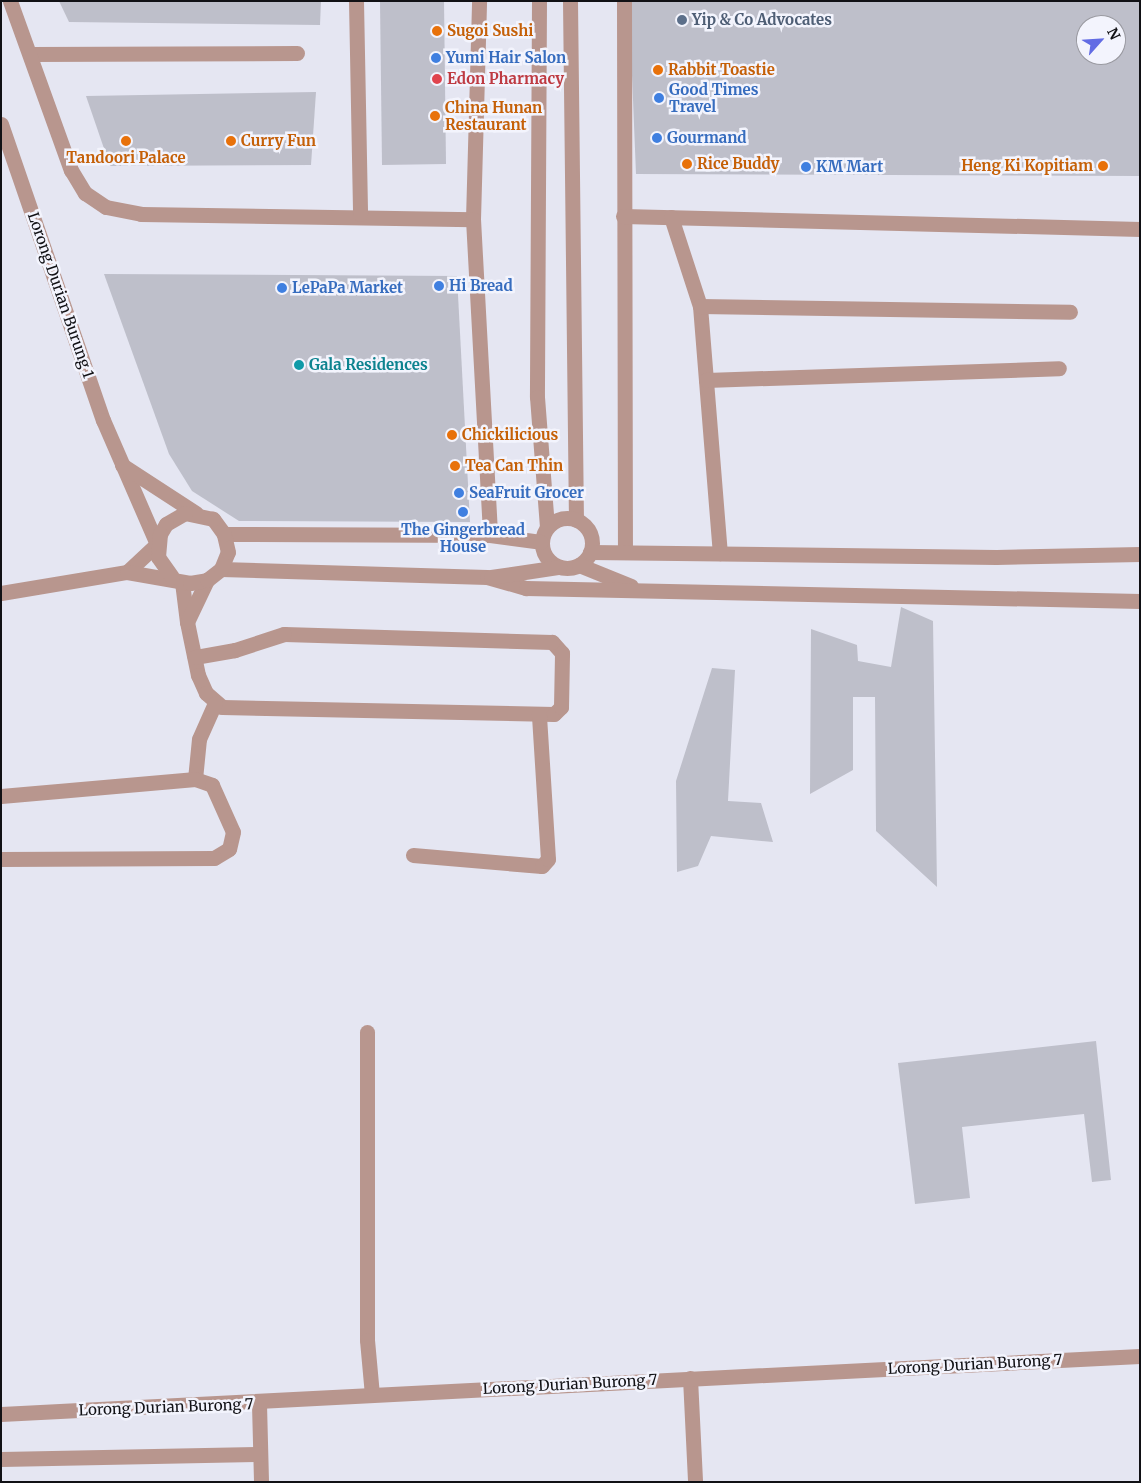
<!DOCTYPE html>
<style>
body{margin:0}
#map{position:relative;width:1141px;height:1483px;overflow:hidden;background:#e5e6f2;font-family:Merriweather,serif}
div>[style]{position:absolute}
[style*='--x']{left:calc(var(--x)*1px);top:calc(var(--y)*1px);width:calc(var(--w)*1px);rotate:calc(var(--a)*1deg)}
.building>*{inset:0;background:#bebfca}
.lane>*{height:15px;margin:-7.5px;padding:0 7.5px;transform-origin:7.5px;border-radius:7.5px;background:#b8968e}
.street>*{height:15px;margin:-7.5px;padding:0 7.5px;transform-origin:7.5px;border-radius:7.5px;background:#b8968e}
.street>.ring{margin:-7.5px;padding:0;box-sizing:content-box;background:none;border:15px solid #b8968e;border-radius:50%}
.dots>*{width:14px;height:14px;translate:-50% -50%;box-sizing:border-box;border:2px solid #f3f4fd;border-radius:50%}
span{translate:-50% -50%;white-space:nowrap;text-align:center;line-height:1.15;-webkit-text-stroke:5px #f3f4fd;paint-order:stroke}
.service-label{font-size:15px;color:#4e5e75;font-weight:700}
.left{translate:0 -50%;text-align:left}
.food-label{font-size:15px;color:#c56008;font-weight:700}
.right{translate:-100% -50%;text-align:right}
.shop-label{font-size:15px;color:#366cbe;font-weight:700}
.health-label{font-size:15px;color:#be3a42;font-weight:700}
.street-label{font-size:15px;color:#111115}
.culture-label{font-size:15px;color:#0d838f;font-weight:700}
.frame{position:absolute;inset:0;border:2px solid #111115;pointer-events:none}
.north{position:absolute;left:1076px;top:15px;width:50px;height:50px;box-sizing:border-box;background:#f3f4fd;border:1px solid #9999a0;border-radius:50%;rotate:64deg;font-size:14px;font-weight:700;line-height:20px;text-align:center;color:#111115}
.north::after{content:'';display:block;margin:auto;width:18px;height:22px;background:#626ce4;clip-path:polygon(50% 0,100% 100%,50% 72%,0 100%)}
</style>
<div id="map">
<div class="building">
<div style="clip-path:polygon(59px 1px,321px 1px,320px 25px,69px 22px)"></div>
<div style="clip-path:polygon(380px 1px,444px 1px,446px 164px,382px 165px)"></div>
<div style="clip-path:polygon(evenodd,629px 1px,1140px 1px,1140px 176px,636px 174px,629px 1px,1086px 25px,1116px 25px,1116px 55px,1086px 55px,1086px 25px)"></div>
<div style="clip-path:polygon(316px 92px,311px 165px,110px 166px,86px 96px)"></div>
<div style="clip-path:polygon(104px 274px,457px 276px,470px 522px,239px 521px,192px 491px,169px 454px)"></div>
<div style="clip-path:polygon(901px 607px,933px 621px,937px 887px,876px 831px,875px 697px,853px 697px,853px 770px,810px 794px,811px 629px,857px 645px,858px 661px,891px 667px)"></div>
<div style="clip-path:polygon(712px 668px,735px 670px,728px 801px,761px 803px,773px 842px,711px 836px,698px 866px,677px 872px,676px 781px)"></div>
<div style="clip-path:polygon(1096px 1041px,1111px 1180px,1092px 1182px,1084px 1114px,962px 1127px,970px 1198px,915px 1204px,898px 1063px)"></div>
</div>
<div class="lane">
<div style="--x:624;--y:1;--w:551;--a:89.9"></div>
<div style="--x:31;--y:54;--w:266;--a:-0.2"></div>
<div style="--x:623;--y:216;--w:517;--a:1.44"></div>
<div style="--x:671;--y:217;--w:94;--a:72"></div>
<div style="--x:700;--y:306;--w:248;--a:85.4"></div>
<div style="--x:700;--y:306;--w:370;--a:0.9"></div>
<div style="--x:706;--y:380;--w:353;--a:-1.9"></div>
<div style="--x:182;--y:582;--w:40;--a:82.9"></div>
<div style="--x:187;--y:622;--w:54;--a:78.3"></div>
<div style="--x:198;--y:675;--w:20;--a:66"></div>
<div style="--x:206;--y:693;--w:21;--a:41"></div>
<div style="--x:222;--y:707;--w:332;--a:1.2"></div>
<div style="--x:554;--y:714;--w:10;--a:-45"></div>
<div style="--x:561;--y:707;--w:54;--a:-88.9"></div>
<div style="--x:562;--y:653;--w:15;--a:-132"></div>
<div style="--x:552;--y:642;--w:268;--a:-178.3"></div>
<div style="--x:284;--y:634;--w:52;--a:161.9"></div>
<div style="--x:235;--y:650;--w:41;--a:170.1"></div>
<div style="--x:187;--y:622;--w:47;--a:-64.5"></div>
<div style="--x:195;--y:779;--w:40;--a:-84.3"></div>
<div style="--x:199;--y:739;--w:39;--a:-66"></div>
<div style="--x:1;--y:796;--w:195;--a:-5"></div>
<div style="--x:195;--y:779;--w:18;--a:19"></div>
<div style="--x:212;--y:785;--w:51;--a:65.9"></div>
<div style="--x:233;--y:832;--w:17;--a:103"></div>
<div style="--x:229;--y:849;--w:17;--a:149"></div>
<div style="--x:214;--y:858;--w:213;--a:179.7"></div>
<div style="--x:413;--y:855;--w:129;--a:4.9"></div>
<div style="--x:542;--y:866;--w:9;--a:-49"></div>
<div style="--x:548;--y:859;--w:145;--a:-93.6"></div>
<div style="--x:367;--y:1032;--w:308;--a:90"></div>
<div style="--x:367;--y:1340;--w:55;--a:84.8"></div>
</div>
<div class="street">
<div style="--x:10;--y:1;--w:180;--a:70.2"></div>
<div style="--x:71;--y:170;--w:27;--a:59"></div>
<div style="--x:85;--y:193;--w:25;--a:34"></div>
<div style="--x:106;--y:207;--w:36;--a:11"></div>
<div style="--x:141;--y:214;--w:332;--a:0.9"></div>
<div style="--x:473;--y:219;--w:218;--a:-88.4"></div>
<div style="--x:356;--y:1;--w:213;--a:88.9"></div>
<div style="--x:539;--y:1;--w:396;--a:90.3"></div>
<div style="--x:537;--y:397;--w:130;--a:85.6"></div>
<div style="--x:570;--y:1;--w:519;--a:89.34"></div>
<div style="--x:1;--y:124;--w:313;--a:71"></div>
<div style="--x:103;--y:420;--w:135;--a:66.5"></div>
<div style="--x:157;--y:544;--w:41;--a:137"></div>
<div style="--x:473;--y:219;--w:316;--a:86.9"></div>
<div style="--x:122;--y:465;--w:88;--a:33"></div>
<div class="ring" style="left:542px;top:518px;width:35px;height:35px"></div>
<div style="--x:224;--y:534;--w:266;--a:0.2"></div>
<div style="--x:490;--y:535;--w:51;--a:7.8"></div>
<div style="--x:590;--y:552;--w:406;--a:0.7"></div>
<div style="--x:996;--y:557;--w:144;--a:-1.2"></div>
<div style="--x:579;--y:565;--w:56;--a:22"></div>
<div style="--x:221;--y:569;--w:266;--a:1.7"></div>
<div style="--x:487;--y:577;--w:41;--a:15.8"></div>
<div style="--x:526;--y:588;--w:614;--a:1.21"></div>
<div style="--x:491;--y:577;--w:69;--a:-8.4"></div>
<div style="--x:1;--y:593;--w:128;--a:-9.5"></div>
<div style="--x:127;--y:572;--w:64;--a:9.9"></div>
<div style="--x:190;--y:583;--w:17;--a:-10"></div>
<div style="--x:207;--y:580;--w:18;--a:-38"></div>
<div style="--x:221;--y:569;--w:18;--a:-68"></div>
<div style="--x:228;--y:552;--w:18;--a:-103"></div>
<div style="--x:224;--y:534;--w:19;--a:-126"></div>
<div style="--x:213;--y:519;--w:29;--a:-168"></div>
<div style="--x:185;--y:513;--w:22;--a:150"></div>
<div style="--x:166;--y:524;--w:12;--a:121"></div>
<div style="--x:160;--y:534;--w:23;--a:95"></div>
<div style="--x:158;--y:557;--w:24;--a:55"></div>
<div style="--x:690;--y:1378;--w:104;--a:87.2"></div>
<div style="--x:259;--y:1404;--w:78;--a:88.5"></div>
<div style="--x:1;--y:1414;--w:1140;--a:-2.92"></div>
<div style="--x:1;--y:1459;--w:259;--a:-1.1"></div>
</div>
<div class="dots">
<div style="left:682px;top:20px;background:#5c6f8a"></div>
<div style="left:437px;top:31px;background:#e8710a"></div>
<div style="left:436px;top:58px;background:#3f7fe0"></div>
<div style="left:658px;top:70px;background:#e8710a"></div>
<div style="left:437px;top:79px;background:#e0444e"></div>
<div style="left:659px;top:98px;background:#3f7fe0"></div>
<div style="left:435px;top:116px;background:#e8710a"></div>
<div style="left:657px;top:138px;background:#3f7fe0"></div>
<div style="left:126px;top:141px;background:#e8710a"></div>
<div style="left:231px;top:141px;background:#e8710a"></div>
<div style="left:687px;top:164px;background:#e8710a"></div>
<div style="left:1103px;top:166px;background:#e8710a"></div>
<div style="left:806px;top:167px;background:#3f7fe0"></div>
<div style="left:439px;top:286px;background:#3f7fe0"></div>
<div style="left:282px;top:288px;background:#3f7fe0"></div>
<div style="left:299px;top:365px;background:#0f9aa8"></div>
<div style="left:452px;top:435px;background:#e8710a"></div>
<div style="left:455px;top:466px;background:#e8710a"></div>
<div style="left:459px;top:493px;background:#3f7fe0"></div>
<div style="left:463px;top:512px;background:#3f7fe0"></div>
</div>
<div class="service-label">
<span class="left" style="left:692px;top:20px">Yip &amp; Co Advocates</span>
</div>
<div class="food-label">
<span class="left" style="left:447px;top:31px">Sugoi Sushi</span>
<span class="left" style="left:668px;top:70px">Rabbit Toastie</span>
<span class="left" style="left:445px;top:116px">China Hunan<br>Restaurant</span>
<span class="left" style="left:241px;top:141px">Curry Fun</span>
<span style="left:126px;top:158px">Tandoori Palace</span>
<span class="left" style="left:697px;top:164px">Rice Buddy</span>
<span class="right" style="left:1093px;top:166px">Heng Ki Kopitiam</span>
<span class="left" style="left:462px;top:435px">Chickilicious</span>
<span class="left" style="left:465px;top:466px">Tea Can Thin</span>
</div>
<div class="shop-label">
<span class="left" style="left:446px;top:58px">Yumi Hair Salon</span>
<span class="left" style="left:669px;top:98px">Good Times<br>Travel</span>
<span class="left" style="left:667px;top:138px">Gourmand</span>
<span class="left" style="left:816px;top:167px">KM Mart</span>
<span class="left" style="left:449px;top:286px">Hi Bread</span>
<span class="left" style="left:292px;top:288px">LePaPa Market</span>
<span class="left" style="left:469px;top:493px">SeaFruit Grocer</span>
<span style="left:463px;top:538px">The Gingerbread<br>House</span>
</div>
<div class="health-label">
<span class="left" style="left:447px;top:79px">Edon Pharmacy</span>
</div>
<div class="street-label">
<span style="left:61px;top:295px;rotate:71deg">Lorong Durian Burung 1</span>
<span style="left:975px;top:1364px;rotate:-3deg">Lorong Durian Burong 7</span>
<span style="left:570px;top:1384px;rotate:-3deg">Lorong Durian Burong 7</span>
<span style="left:166px;top:1407px;rotate:-2deg">Lorong Durian Burong 7</span>
</div>
<div class="culture-label">
<span class="left" style="left:309px;top:365px">Gala Residences</span>
</div>
<div class="frame"></div>
<div class="north">N</div>
</div>
